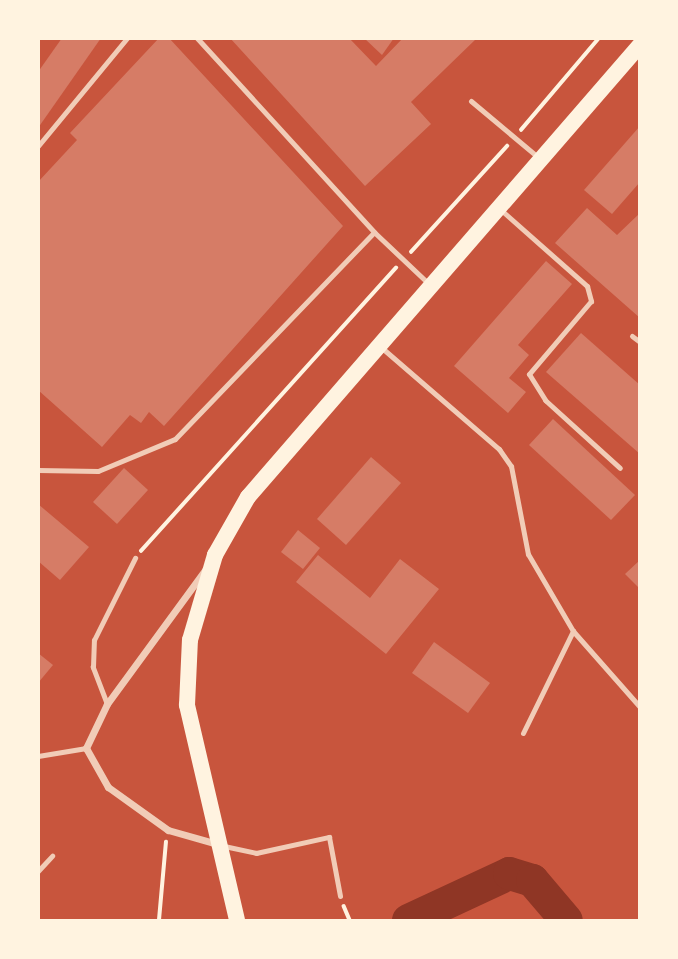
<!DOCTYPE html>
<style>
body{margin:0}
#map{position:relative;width:678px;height:959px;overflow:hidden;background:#c8553d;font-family:"IBM Plex Sans",sans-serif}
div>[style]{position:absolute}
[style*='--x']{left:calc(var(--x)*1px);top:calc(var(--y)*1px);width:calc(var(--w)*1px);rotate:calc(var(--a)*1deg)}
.river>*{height:33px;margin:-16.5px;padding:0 16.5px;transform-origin:16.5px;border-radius:16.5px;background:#8f3625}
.building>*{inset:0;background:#d67c66}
.path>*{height:3.5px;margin:-1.75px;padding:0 1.75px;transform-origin:1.75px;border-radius:1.75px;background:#fff3e0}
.service>*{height:5px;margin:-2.5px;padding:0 2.5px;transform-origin:2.5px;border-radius:2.5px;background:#f1ccb7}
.minor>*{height:7px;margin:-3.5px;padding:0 3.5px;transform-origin:3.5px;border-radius:3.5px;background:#f1ccb7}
.primary>*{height:16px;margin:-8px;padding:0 8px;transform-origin:8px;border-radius:8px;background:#fff3e0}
span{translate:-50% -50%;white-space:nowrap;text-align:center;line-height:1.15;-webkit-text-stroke:7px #fff3e0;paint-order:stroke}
.frame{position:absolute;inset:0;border:40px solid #fff3e0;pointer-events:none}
</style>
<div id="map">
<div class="river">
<div style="--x:408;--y:920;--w:111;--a:-25"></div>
<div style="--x:509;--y:873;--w:24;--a:17"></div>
<div style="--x:532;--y:880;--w:52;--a:49.6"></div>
</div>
<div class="building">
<div style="clip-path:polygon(62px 38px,101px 38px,38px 128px,38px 72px)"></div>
<div style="clip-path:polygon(159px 38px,169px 38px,343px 226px,164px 426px,149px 412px,141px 423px,130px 415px,102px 447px,38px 390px,38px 182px,77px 140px,70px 133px)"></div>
<div style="clip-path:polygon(230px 38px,349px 38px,376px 66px,403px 38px,477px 38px,411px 102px,431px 124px,365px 186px)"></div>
<div style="clip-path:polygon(364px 38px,394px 38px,382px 55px)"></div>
<div style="clip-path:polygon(640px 126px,640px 182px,612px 214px,584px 190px)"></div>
<div style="clip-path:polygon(587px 208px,617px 235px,640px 213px,640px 318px,555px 243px)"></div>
<div style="clip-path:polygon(546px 261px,572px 284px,518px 345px,529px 355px,509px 378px,526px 392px,508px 413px,454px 366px)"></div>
<div style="clip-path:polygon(581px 333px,640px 385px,640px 454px,546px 372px)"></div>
<div style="clip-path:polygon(553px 419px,635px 495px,611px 520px,529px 445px)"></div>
<div style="clip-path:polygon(371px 457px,401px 483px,346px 545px,317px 519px)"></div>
<div style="clip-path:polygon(124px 468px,148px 490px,117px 524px,93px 502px)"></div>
<div style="clip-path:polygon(38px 504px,89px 547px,60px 580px,38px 561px)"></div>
<div style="clip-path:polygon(298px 530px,320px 548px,303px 569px,281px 552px)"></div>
<div style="clip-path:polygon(318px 555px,370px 598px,400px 559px,439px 589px,386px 654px,296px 582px)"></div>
<div style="clip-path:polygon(640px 560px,640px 589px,625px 574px)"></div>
<div style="clip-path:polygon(434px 642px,490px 683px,468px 713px,412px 673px)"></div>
<div style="clip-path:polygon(38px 653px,53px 665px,38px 683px)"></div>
</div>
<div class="path">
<div style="--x:521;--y:130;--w:121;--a:-49.7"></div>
<div style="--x:411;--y:252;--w:143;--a:-47.8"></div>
<div style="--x:141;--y:551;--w:381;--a:-48"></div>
<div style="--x:344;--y:906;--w:15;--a:67"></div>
<div style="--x:159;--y:920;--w:78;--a:-84.9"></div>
</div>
<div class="service">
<div style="--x:197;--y:38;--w:263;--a:47.6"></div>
<div style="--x:374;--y:232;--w:76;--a:43.4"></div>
<div style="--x:471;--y:101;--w:89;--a:40"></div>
<div style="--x:38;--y:146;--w:140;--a:-50.5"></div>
<div style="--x:501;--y:210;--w:115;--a:41.5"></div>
<div style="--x:587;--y:286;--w:16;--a:75"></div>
<div style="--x:591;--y:301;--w:96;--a:130.3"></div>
<div style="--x:529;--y:374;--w:31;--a:58"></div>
<div style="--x:545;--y:400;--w:101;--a:42.2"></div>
<div style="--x:632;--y:336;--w:10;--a:37"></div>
<div style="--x:382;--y:348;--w:155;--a:40.8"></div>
<div style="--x:499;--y:449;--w:21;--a:55"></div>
<div style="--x:511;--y:466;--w:90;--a:79.1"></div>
<div style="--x:528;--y:554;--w:89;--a:59.7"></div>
<div style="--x:573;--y:631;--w:101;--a:48.6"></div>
<div style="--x:38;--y:470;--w:60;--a:1"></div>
<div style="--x:98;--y:471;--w:83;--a:-22.6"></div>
<div style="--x:175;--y:439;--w:287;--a:-46.1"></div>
<div style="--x:107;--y:704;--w:40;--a:-111"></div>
<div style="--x:93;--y:667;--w:27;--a:-88"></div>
<div style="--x:94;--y:640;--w:92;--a:-63.4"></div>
<div style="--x:523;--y:733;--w:114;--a:-63.9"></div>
<div style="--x:38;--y:756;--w:49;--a:-9.5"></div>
<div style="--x:224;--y:846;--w:33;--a:12"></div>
<div style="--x:256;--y:853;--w:75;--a:-12.4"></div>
<div style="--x:329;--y:837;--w:60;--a:79.4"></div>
<div style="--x:38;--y:871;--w:21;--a:-47"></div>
</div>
<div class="minor">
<div style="--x:205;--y:570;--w:166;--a:126.2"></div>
<div style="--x:107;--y:704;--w:49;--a:115.5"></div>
<div style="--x:86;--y:748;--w:45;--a:60.6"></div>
<div style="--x:108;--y:787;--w:74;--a:35.6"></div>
<div style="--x:168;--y:830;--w:51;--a:15.9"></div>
</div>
<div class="primary">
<div style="--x:237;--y:920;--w:221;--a:-103.1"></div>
<div style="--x:187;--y:705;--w:65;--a:-87.4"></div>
<div style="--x:190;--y:640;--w:89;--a:-73.6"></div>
<div style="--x:215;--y:555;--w:67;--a:-60.4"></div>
<div style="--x:248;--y:497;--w:598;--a:-49.07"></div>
</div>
<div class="frame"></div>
</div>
